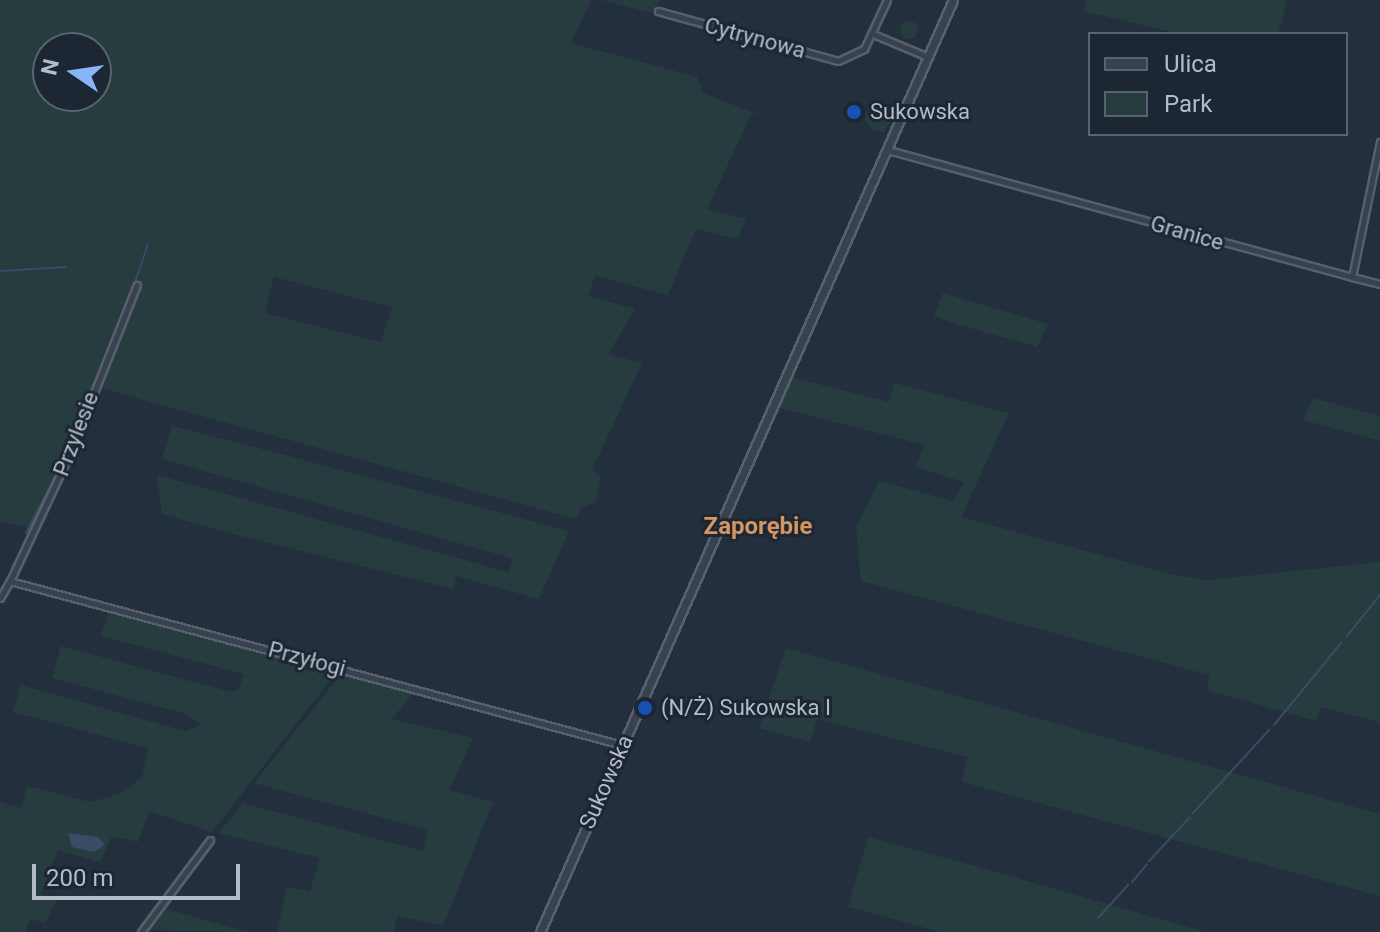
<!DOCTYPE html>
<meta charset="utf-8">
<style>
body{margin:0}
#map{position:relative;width:1380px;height:932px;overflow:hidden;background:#242f3e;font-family:Roboto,sans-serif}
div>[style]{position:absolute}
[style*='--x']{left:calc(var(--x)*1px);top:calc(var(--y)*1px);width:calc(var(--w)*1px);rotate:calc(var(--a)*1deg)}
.green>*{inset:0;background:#263c3f}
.round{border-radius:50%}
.water>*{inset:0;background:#394c67}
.stream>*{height:2px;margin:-1px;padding:0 1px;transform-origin:1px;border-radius:1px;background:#394c67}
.roads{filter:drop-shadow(2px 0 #565f6c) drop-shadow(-2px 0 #565f6c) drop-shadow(0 2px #565f6c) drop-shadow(0 -2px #565f6c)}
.minor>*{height:5px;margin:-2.5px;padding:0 2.5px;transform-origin:2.5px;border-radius:2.5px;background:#38414e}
.tertiary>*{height:7px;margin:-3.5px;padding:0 3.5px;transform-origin:3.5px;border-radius:3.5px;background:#38414e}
.dots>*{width:22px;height:22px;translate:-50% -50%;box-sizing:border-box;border:4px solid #1d2633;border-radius:50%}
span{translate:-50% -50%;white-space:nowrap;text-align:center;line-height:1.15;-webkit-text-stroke:6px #1d2633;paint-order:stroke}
.street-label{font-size:22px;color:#b4bcc9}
.poi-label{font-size:22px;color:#b4bcc9}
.left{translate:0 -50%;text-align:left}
.neighbourhood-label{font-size:24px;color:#d59563;font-weight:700}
.legend{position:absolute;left:1088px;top:32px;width:260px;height:104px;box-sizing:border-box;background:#1d2633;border:2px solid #59626f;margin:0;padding:10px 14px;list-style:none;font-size:24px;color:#b4bcc9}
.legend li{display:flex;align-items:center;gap:16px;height:40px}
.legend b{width:40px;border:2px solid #59626f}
.north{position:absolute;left:32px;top:32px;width:80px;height:80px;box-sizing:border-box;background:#1d2633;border:2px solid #59626f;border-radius:50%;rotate:283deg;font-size:22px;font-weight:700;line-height:32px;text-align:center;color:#b4bcc9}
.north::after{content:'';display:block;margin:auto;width:28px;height:36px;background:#8ab4f8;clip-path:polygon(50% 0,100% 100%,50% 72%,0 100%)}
.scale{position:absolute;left:32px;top:864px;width:208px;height:36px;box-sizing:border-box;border:4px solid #b4bcc9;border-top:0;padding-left:10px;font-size:24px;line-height:28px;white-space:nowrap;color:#b4bcc9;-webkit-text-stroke:6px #1d2633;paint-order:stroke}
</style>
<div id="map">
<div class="green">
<div style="clip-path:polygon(evenodd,0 0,591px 0,571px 43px,697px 77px,703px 93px,776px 121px,752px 113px,707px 209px,746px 219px,738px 239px,696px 229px,668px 295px,595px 276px,588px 296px,635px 309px,608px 354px,642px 363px,592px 470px,601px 475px,595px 503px,582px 507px,576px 519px,93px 386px,33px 529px,0 521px,0 0,48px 48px,96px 48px,96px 96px,48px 96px,48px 48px,0 0,274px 277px,392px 307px,381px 342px,265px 313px,274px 277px)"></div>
<div style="clip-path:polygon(602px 0,660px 0,654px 14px)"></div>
<div style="clip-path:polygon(1087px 0,1287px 0,1278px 34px,1179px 34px,1084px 11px)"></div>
<div class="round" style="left:900px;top:21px;width:18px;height:18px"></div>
<div style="clip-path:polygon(878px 102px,877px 110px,884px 114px,890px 105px,895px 115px,884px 132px,873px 130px,865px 120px,868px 108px)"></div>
<div style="clip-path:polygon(943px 293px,1048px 324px,1037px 347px,956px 324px,934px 316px)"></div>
<div style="clip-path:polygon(790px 377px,889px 402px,894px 383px,1009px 413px,961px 517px,1174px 575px,1208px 580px,1380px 562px,1380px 722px,1321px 707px,1316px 721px,1207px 690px,1209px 675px,861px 581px,856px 527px,879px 481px,953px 501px,964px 482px,916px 467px,924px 445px,776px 407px)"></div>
<div style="clip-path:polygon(1313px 398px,1380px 416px,1380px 441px,1303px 420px)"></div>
<div style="clip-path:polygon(172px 426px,281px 454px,569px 531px,539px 599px,456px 576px,453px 589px,237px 535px,162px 514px,157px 475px,508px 572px,514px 559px,162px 459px)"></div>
<div style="clip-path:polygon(109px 610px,338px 670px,212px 832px,149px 811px,138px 842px,112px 836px,100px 862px,58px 850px,41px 894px,57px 899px,45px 923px,30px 919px,25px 932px,0 932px,0 802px,22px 808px,27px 786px,90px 802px,120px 794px,142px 777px,148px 748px,13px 712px,21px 685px,185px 731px,201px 725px,183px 713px,52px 678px,61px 646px,231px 692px,240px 688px,244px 674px,101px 636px)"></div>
<div style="clip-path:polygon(786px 648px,1380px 814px,1380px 896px,962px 782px,968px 757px,817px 719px,810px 742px,759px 728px)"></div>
<div style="clip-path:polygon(343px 672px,414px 692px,392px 719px,473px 738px,449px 790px,493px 802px,443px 926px,398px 916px,393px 932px,277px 932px,287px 887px,310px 891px,320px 858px,219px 833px,243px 803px,423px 851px,428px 830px,254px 783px)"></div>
<div style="clip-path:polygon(868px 837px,979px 867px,1205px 932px,941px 932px,848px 907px)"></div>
<div style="clip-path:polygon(163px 908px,248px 932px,146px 930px)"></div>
</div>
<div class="water">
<div style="clip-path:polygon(68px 833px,98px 837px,105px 845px,94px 852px,72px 847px)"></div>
</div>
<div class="stream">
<div style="--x:0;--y:271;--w:66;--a:-3.5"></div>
<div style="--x:134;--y:285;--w:43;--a:-71.1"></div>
<div style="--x:26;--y:533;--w:91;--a:-62.6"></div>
<div style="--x:68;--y:452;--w:169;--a:-68.5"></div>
<div style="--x:1347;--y:636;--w:53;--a:-51.2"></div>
<div style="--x:1274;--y:725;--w:106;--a:-50.7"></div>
<div style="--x:1193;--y:813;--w:113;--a:-47.5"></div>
<div style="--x:1149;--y:861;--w:60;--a:-47"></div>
<div style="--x:1132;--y:882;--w:23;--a:-50"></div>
<div style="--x:1098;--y:918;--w:45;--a:-47.7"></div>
</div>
<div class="roads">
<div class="minor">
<div style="--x:658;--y:11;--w:187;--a:15.5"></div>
<div style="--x:838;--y:61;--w:29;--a:-25"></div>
<div style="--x:864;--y:49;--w:54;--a:-64.9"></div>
<div style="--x:873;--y:34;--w:60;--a:22.7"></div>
<div style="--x:888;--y:150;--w:481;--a:15.3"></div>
<div style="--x:1352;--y:277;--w:138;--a:-78.3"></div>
<div style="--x:1352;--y:277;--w:29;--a:14"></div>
<div style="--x:10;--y:581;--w:141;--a:-64.9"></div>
<div style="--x:70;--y:453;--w:181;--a:-68.3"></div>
<div style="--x:0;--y:598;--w:20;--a:-60"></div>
<div style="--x:10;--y:581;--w:634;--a:15"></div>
<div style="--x:141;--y:932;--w:115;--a:-53.1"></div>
</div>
<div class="tertiary">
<div style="--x:540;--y:932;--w:1019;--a:-66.1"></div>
</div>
</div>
<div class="dots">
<div style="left:854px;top:112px;background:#1a4fb4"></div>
<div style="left:645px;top:708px;background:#1a4fb4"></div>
</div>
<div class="street-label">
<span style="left:755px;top:38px;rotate:15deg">Cytrynowa</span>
<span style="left:1187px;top:233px;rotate:16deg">Granice</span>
<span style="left:76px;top:434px;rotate:-69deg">Przylesie</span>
<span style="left:307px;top:659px;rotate:15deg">Przyłogi</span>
<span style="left:606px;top:782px;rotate:-66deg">Sukowska</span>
</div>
<div class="poi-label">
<span class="left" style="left:870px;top:112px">Sukowska</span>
<span class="left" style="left:661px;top:708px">(N/Ż) Sukowska I</span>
</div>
<div class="neighbourhood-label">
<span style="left:758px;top:527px">Zaporębie</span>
</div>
<ul class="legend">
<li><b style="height:10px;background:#38414e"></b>Ulica</li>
<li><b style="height:22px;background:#263c3f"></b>Park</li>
</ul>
<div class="north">N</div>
<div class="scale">200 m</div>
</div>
